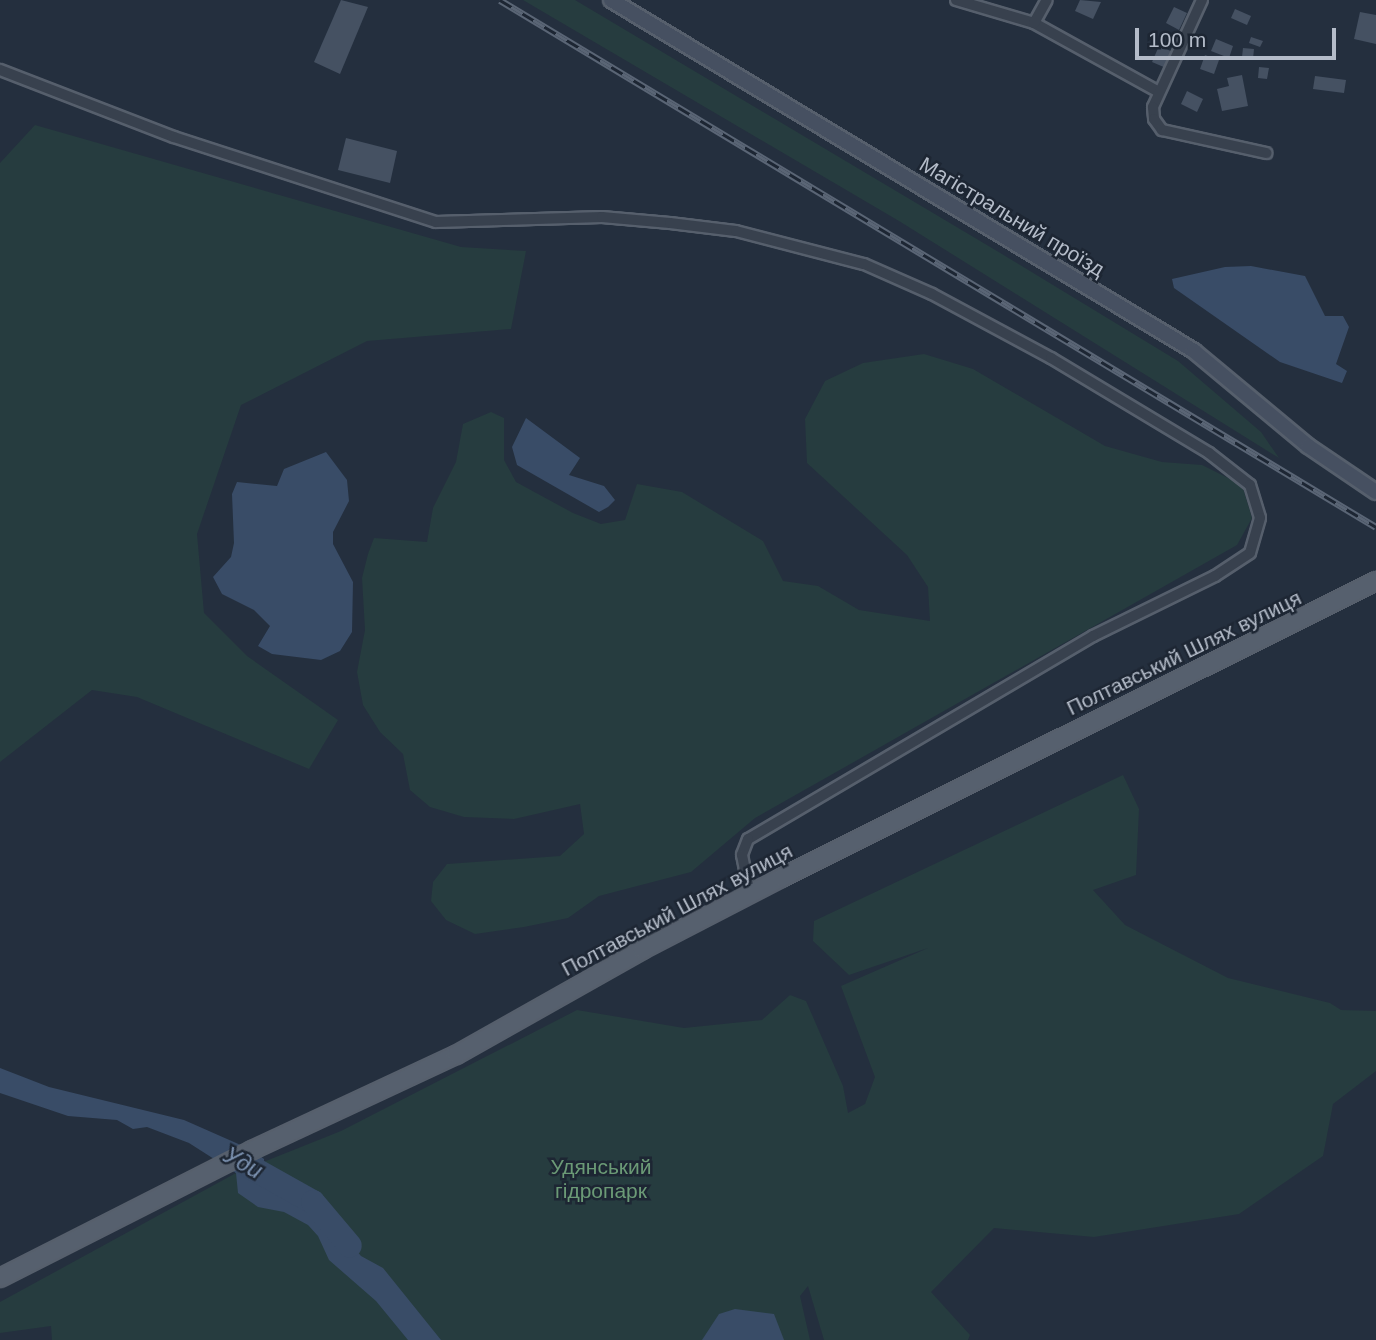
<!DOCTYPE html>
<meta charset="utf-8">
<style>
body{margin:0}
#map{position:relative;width:1376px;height:1340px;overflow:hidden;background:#242f3e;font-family:Helvetica,sans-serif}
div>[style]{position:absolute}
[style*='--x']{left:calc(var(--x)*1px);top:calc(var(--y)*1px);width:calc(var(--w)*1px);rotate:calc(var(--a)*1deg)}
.green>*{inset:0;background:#263c3f}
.water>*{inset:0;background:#394c67}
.river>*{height:24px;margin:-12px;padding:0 12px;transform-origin:12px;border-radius:12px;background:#394c67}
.building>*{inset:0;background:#455162}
.roads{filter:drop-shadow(2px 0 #565f6c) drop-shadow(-2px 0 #565f6c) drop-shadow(0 2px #565f6c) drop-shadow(0 -2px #565f6c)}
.street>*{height:10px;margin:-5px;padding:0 5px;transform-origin:5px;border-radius:5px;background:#38414e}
.secondary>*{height:14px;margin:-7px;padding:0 7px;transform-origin:7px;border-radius:7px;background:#465061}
.primary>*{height:16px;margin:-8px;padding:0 8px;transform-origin:8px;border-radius:8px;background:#56606e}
.rail>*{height:7px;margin-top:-3.5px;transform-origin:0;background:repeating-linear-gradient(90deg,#1d2633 0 13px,#5a6575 0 26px);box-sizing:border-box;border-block:2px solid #5a6575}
span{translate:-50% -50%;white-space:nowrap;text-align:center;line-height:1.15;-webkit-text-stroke:5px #1d2633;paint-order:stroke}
.street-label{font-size:21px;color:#b4bcc9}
.park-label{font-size:21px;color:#6b9a76}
.water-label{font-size:23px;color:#7c92b1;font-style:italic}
.scale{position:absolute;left:1135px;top:28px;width:201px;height:32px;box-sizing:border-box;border:4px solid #b4bcc9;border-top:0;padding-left:9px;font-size:21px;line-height:24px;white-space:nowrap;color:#b4bcc9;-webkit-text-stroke:5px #1d2633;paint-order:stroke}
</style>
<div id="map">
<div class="green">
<div style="clip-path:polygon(523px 0,575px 0,1002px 254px,1178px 361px,1261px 432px,1279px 458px,899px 221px)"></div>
<div style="clip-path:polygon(35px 125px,461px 247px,526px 251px,511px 329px,367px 341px,241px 405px,197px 534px,204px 613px,247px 656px,338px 720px,309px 769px,137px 697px,92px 690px,0 762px,0 163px)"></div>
<div style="clip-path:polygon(924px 354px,973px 369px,1105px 446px,1162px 462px,1202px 465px,1242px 485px,1252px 518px,1237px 545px,755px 818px,691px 872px,599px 896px,568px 918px,524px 927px,475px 934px,446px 920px,431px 901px,433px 882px,447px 864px,560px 856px,584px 834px,580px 804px,514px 819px,464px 817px,430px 807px,410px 790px,403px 754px,380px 732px,363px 705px,357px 672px,365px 630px,362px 578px,368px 554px,374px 538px,427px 542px,433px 508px,456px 462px,463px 424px,491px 412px,504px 418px,504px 460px,516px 482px,573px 513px,601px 524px,625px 520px,637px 484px,682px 492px,763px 541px,783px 581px,818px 586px,859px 610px,930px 621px,928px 587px,907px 555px,807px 463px,805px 419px,825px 381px,863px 363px)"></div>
<div style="clip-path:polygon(1123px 775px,1139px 809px,1136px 875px,1093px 890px,1125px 925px,1228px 978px,1330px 1003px,1341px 1010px,1376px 1011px,1376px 1071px,1333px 1104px,1323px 1156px,1239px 1214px,1094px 1237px,994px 1228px,931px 1292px,970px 1335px,968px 1340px,824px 1340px,808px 1286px,800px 1296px,810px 1340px,52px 1340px,51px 1326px,0 1333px,0 1302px,236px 1173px,341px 1131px,577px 1010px,684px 1028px,762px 1020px,790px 995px,806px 1001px,843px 1086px,848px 1113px,865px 1104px,875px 1077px,841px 986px,928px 948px,849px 975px,813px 941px,814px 921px)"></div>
</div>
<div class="water">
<div style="clip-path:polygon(1251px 266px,1305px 276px,1325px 316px,1343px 316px,1349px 327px,1336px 364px,1347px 371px,1342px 383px,1280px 362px,1174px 288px,1172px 279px,1225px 267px)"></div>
<div style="clip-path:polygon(526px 418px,580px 458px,569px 475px,604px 486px,615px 500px,608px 507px,599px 512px,517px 465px,512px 447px)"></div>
<div style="clip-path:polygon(326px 452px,347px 480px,349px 501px,333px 532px,333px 544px,353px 582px,352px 632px,340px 651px,321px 660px,272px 654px,258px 646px,270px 626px,254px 610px,222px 594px,213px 577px,231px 557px,234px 543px,232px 494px,237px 482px,277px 486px,284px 469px)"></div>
<div style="clip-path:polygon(0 1068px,49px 1087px,184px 1120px,252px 1150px,264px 1159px,264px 1181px,274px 1188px,276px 1183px,286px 1183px,295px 1190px,302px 1202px,335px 1226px,361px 1256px,383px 1268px,441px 1340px,408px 1340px,376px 1301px,329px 1260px,318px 1236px,308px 1225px,284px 1212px,258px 1207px,238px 1193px,236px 1173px,189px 1143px,147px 1127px,133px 1129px,117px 1120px,68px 1116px,0 1093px)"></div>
<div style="clip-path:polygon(735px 1309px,774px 1314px,784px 1340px,702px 1340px,719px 1314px)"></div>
</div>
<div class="river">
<div style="--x:236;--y:1159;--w:88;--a:29.2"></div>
<div style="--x:313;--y:1202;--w:57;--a:49.9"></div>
</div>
<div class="building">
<div style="clip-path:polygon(341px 0,368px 7px,340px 74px,314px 62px)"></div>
<div style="clip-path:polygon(1080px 0,1101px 2px,1093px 19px,1075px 11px)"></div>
<div style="clip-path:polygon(1174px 7px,1187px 13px,1179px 30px,1166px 23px)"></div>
<div style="clip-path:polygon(1235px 9px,1251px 16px,1247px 25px,1231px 18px)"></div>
<div style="clip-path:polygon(1360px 12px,1376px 15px,1376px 44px,1354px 39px)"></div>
<div style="clip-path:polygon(1251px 37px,1263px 41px,1260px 47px,1249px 43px)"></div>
<div style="clip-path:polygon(1216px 39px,1233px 46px,1229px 58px,1211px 51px)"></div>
<div style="clip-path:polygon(1159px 46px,1173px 52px,1166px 68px,1152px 62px)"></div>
<div style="clip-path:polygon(1243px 48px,1254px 49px,1253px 59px,1242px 57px)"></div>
<div style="clip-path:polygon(1205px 55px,1219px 60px,1214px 74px,1200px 69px)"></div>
<div style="clip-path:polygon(1259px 67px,1269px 68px,1267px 79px,1258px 78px)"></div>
<div style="clip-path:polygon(1242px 75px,1248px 106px,1222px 111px,1217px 89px,1229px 86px,1227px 78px)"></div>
<div style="clip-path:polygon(1315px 76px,1346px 80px,1344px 93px,1313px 89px)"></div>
<div style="clip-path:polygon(1187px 91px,1203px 99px,1197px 112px,1181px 104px)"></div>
<div style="clip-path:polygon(346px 138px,397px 151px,390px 183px,338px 170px)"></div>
</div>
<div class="roads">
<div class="street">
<div style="--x:956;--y:0;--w:81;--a:16.4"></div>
<div style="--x:1034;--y:23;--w:143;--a:28.9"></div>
<div style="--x:1202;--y:0;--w:118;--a:114.6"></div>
<div style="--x:1153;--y:107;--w:12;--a:85"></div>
<div style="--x:1154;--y:119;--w:14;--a:54"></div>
<div style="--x:1162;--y:130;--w:107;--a:12.5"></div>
<div style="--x:1034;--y:23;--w:26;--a:-61"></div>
<div style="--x:0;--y:70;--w:186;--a:21.1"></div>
<div style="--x:174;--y:137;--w:275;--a:18"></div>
<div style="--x:436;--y:222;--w:166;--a:-1.7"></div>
<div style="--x:602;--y:217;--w:68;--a:5"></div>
<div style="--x:670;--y:223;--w:66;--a:6.9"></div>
<div style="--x:736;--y:231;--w:132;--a:14.5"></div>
<div style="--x:864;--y:264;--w:74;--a:23.8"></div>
<div style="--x:932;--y:294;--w:135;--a:28.3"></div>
<div style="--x:1051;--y:358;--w:184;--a:31"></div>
<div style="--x:1209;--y:453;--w:52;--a:38"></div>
<div style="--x:1250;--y:485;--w:34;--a:73"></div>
<div style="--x:1260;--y:518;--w:36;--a:106"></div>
<div style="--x:1250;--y:553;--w:42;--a:146.7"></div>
<div style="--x:1215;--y:576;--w:136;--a:153.8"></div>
<div style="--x:1093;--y:636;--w:400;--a:149.5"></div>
<div style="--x:748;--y:839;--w:17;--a:111"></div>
<div style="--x:742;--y:855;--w:41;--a:78.7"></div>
</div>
<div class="secondary">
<div style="--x:611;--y:0;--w:681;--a:31.05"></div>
<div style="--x:1194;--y:351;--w:148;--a:39.8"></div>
<div style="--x:1308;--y:446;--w:82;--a:34.1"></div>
</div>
<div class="primary">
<div style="--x:0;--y:1278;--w:283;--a:-26.9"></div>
<div style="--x:252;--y:1150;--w:225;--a:-25"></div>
<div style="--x:456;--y:1055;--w:214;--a:-29.4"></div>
<div style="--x:642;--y:950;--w:157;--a:-27.4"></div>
<div style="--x:781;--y:878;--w:665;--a:-26.53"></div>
</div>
</div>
<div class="rail">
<div style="--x:500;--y:0;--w:1022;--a:31.03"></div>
</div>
<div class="street-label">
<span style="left:1012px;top:217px;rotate:31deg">Магістральний проїзд</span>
<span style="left:1184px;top:653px;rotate:-26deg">Полтавський Шлях вулиця</span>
<span style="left:677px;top:910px;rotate:-28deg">Полтавський Шлях вулиця</span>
</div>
<div class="park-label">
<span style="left:601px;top:1179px">Удянський<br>гідропарк</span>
</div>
<div class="water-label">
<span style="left:243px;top:1163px;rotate:29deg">Уди</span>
</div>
<div class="scale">100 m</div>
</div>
